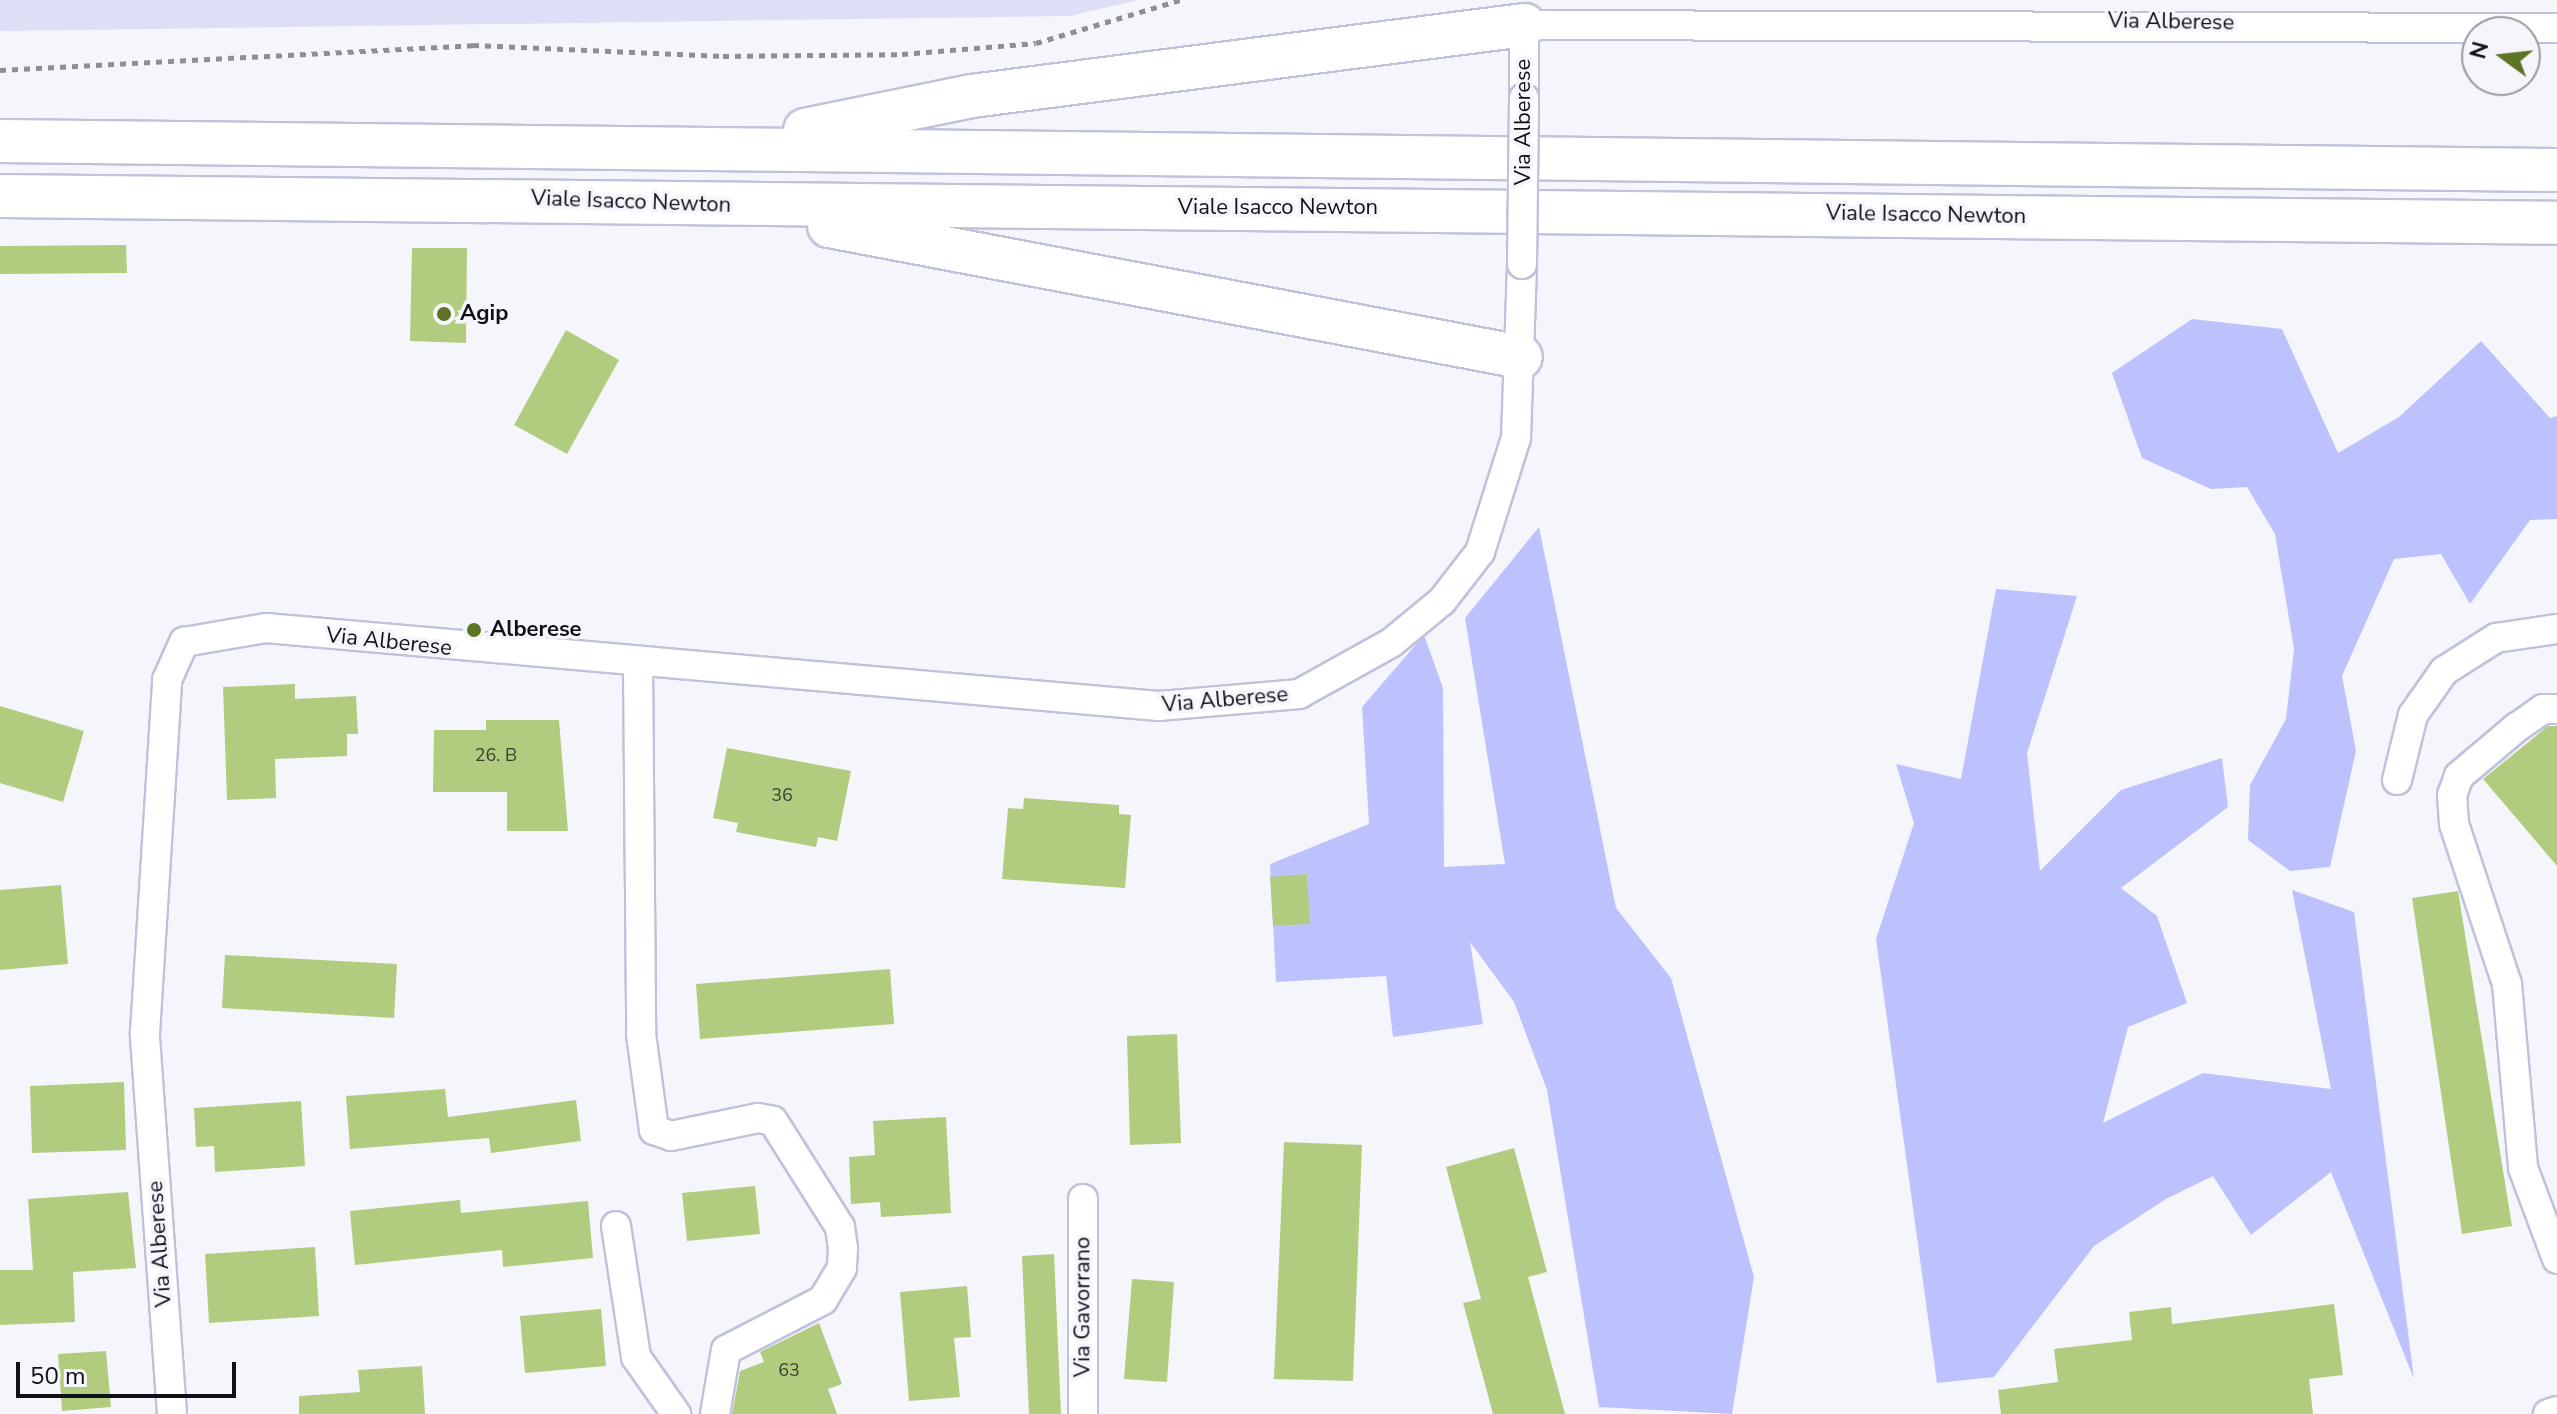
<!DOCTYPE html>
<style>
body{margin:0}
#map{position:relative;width:2557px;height:1414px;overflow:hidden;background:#f5f6fb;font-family:"Nunito Sans",sans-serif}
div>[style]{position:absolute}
.green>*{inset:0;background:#dcdff6}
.forest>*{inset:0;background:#bdc2fe}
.building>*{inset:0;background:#b2cc7f}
.path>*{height:5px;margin-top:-2.5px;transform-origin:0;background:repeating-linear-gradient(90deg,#8e8f96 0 6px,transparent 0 12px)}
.roads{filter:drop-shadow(2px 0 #bfc2da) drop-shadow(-2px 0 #bfc2da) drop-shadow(0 2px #bfc2da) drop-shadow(0 -2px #bfc2da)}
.minor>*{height:28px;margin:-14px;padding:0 14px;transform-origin:14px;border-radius:14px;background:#fff}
.highway>*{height:42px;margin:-21px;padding:0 21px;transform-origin:21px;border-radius:21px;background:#fff}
.bridges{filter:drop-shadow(2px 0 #bfc2da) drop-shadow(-2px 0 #bfc2da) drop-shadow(0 2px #bfc2da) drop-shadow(0 -2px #bfc2da)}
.minor-bridge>*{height:28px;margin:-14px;padding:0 14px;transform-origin:14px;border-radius:14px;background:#fff}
.dots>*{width:22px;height:22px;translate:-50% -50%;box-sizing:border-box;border:4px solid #f5f6fb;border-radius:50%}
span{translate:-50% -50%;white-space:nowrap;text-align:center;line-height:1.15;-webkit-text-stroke:7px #f5f6fb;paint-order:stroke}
.number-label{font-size:18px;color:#383f32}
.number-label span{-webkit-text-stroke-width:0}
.street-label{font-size:22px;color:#0f1018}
.poi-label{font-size:22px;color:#0f1018;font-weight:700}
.left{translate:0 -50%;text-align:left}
.north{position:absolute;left:2461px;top:16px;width:80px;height:80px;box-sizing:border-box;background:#f5f6fb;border:2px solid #999aa0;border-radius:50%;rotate:285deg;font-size:22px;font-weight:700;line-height:32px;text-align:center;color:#0f1018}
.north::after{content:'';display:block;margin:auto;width:28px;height:36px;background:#5d7425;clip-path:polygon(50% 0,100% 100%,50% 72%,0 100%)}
.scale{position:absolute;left:16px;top:1362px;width:220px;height:36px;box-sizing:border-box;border:4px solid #0f1018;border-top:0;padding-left:10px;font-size:24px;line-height:28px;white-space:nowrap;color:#0f1018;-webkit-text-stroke:6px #f5f6fb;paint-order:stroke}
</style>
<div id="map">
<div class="green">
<div style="clip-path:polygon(0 0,1138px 0,1070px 16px,0 31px)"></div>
</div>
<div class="forest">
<div style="clip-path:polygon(2192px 319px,2282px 329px,2338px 453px,2399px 417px,2481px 341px,2550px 418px,2557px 416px,2557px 519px,2530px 520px,2470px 604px,2441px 554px,2394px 559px,2342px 676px,2356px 751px,2330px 867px,2290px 871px,2248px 840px,2250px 785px,2286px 719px,2294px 649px,2275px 534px,2247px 487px,2211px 489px,2142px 458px,2112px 373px)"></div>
<div style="clip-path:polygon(1539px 527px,1616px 908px,1671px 978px,1754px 1277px,1732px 1414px,1599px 1407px,1547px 1090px,1514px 1002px,1470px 942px,1483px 1024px,1393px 1037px,1386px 976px,1276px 982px,1270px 864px,1369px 824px,1362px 707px,1424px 635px,1443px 688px,1444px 867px,1505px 864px,1465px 618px)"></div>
<div style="clip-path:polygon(1996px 589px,2077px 596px,2027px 753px,2040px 871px,2121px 790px,2222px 758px,2228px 807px,2121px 888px,2157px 916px,2187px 1003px,2128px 1027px,2103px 1123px,2203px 1073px,2331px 1089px,2292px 890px,2354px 912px,2414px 1379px,2331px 1172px,2251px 1235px,2213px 1176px,2166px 1199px,2094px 1246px,1994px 1377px,1937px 1383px,1876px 939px,1914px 823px,1896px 764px,1961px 779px)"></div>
</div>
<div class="building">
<div style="clip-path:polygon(126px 245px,127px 273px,0 274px,0 246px)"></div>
<div style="clip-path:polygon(412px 248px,467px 248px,466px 343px,410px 341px)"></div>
<div style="clip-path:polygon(566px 330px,619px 360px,567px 454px,514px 425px)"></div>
<div style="clip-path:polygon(295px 684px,295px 699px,356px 696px,358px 734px,347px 734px,347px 756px,275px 759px,276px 798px,227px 800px,223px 687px)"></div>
<div style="clip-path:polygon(0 706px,84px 731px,63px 802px,0 783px)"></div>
<div style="clip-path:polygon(486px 720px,559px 720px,568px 831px,507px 831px,507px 792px,433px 792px,434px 730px,486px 730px)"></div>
<div style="clip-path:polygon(2548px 726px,2557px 726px,2557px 866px,2483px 779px)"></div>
<div style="clip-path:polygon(727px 748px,851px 771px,837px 841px,818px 837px,816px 847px,736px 832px,738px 823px,713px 818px)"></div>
<div style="clip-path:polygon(1024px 798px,1119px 805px,1119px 814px,1131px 815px,1125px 888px,1002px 879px,1008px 808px,1023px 809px)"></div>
<div style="clip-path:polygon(1307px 874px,1310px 924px,1273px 926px,1270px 877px)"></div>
<div style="clip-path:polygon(61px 885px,68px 964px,0 970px,0 890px)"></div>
<div style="clip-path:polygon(2458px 891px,2512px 1226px,2462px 1234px,2412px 898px)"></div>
<div style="clip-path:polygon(225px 955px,397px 964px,394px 1018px,222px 1008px)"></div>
<div style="clip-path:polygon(890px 969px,894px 1024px,700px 1039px,696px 984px)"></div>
<div style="clip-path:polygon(1177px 1034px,1181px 1143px,1130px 1145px,1127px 1036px)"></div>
<div style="clip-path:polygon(124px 1082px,126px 1150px,32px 1153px,30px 1086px)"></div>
<div style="clip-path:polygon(445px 1089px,448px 1117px,576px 1100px,581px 1141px,491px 1153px,489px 1138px,350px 1149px,346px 1096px)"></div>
<div style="clip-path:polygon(301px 1101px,305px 1166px,215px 1172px,214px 1146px,196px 1147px,194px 1108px)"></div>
<div style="clip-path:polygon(946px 1117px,951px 1213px,881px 1217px,880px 1202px,851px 1204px,849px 1157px,875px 1155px,873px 1121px)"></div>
<div style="clip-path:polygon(1284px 1142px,1362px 1145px,1353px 1381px,1274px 1379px)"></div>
<div style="clip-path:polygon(1514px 1148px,1547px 1272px,1528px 1277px,1565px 1414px,1493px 1414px,1463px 1303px,1481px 1299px,1446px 1167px)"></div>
<div style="clip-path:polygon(755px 1186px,760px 1234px,687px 1241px,682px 1193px)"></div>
<div style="clip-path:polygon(128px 1192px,136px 1268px,73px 1272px,75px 1322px,0 1325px,0 1270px,33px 1270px,28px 1199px)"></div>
<div style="clip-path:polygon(460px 1200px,461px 1213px,588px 1201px,593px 1258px,503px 1267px,502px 1250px,355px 1265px,350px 1211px)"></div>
<div style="clip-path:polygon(315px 1247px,319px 1316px,209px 1323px,205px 1254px)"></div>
<div style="clip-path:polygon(1054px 1254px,1061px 1414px,1029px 1414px,1022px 1256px)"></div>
<div style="clip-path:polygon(1132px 1279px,1174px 1282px,1167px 1382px,1124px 1379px)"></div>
<div style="clip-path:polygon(967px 1286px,971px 1337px,954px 1338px,960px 1397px,909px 1401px,900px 1292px)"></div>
<div style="clip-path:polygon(2334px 1304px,2343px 1375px,2309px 1379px,2313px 1414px,2001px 1414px,1998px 1390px,2058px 1382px,2054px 1349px,2132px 1340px,2129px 1312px,2171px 1307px,2172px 1324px)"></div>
<div style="clip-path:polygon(601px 1309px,606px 1366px,525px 1373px,520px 1316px)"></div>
<div style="clip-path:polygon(819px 1323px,842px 1384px,828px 1389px,837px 1414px,732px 1414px,740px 1371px,764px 1362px,760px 1352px)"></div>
<div style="clip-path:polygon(106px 1351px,111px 1407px,62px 1411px,58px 1354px)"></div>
<div style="clip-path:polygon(422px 1366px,425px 1414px,299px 1414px,299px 1396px,360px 1392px,358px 1370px)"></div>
</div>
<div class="path">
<div style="left:0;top:70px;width:474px;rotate:-3deg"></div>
<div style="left:473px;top:45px;width:250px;rotate:2.5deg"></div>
<div style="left:723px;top:56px;width:179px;rotate:-0.6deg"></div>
<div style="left:902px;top:54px;width:134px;rotate:-4.7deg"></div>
<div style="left:1036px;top:43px;width:150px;rotate:-16.6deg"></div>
</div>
<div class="roads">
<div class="minor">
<div style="left:1524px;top:98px;width:73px;rotate:-90deg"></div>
<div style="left:1524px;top:25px;width:1033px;rotate:0.17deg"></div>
<div style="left:638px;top:664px;width:370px;rotate:89.5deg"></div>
<div style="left:641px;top:1034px;width:97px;rotate:82.3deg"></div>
<div style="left:654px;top:1130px;width:18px;rotate:19deg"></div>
<div style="left:671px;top:1136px;width:89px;rotate:-11.7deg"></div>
<div style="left:758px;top:1118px;width:15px;rotate:11deg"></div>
<div style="left:773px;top:1121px;width:125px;rotate:57.7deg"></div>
<div style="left:840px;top:1227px;width:21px;rotate:82deg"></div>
<div style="left:843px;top:1248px;width:20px;rotate:93deg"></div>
<div style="left:842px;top:1268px;width:37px;rotate:121deg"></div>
<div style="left:823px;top:1300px;width:109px;rotate:152.7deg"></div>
<div style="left:726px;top:1350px;width:65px;rotate:99.8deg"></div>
<div style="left:2557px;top:709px;width:14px;rotate:180deg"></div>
<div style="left:2543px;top:709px;width:32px;rotate:145deg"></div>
<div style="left:2517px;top:727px;width:76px;rotate:139.8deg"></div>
<div style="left:2459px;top:776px;width:20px;rotate:110deg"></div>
<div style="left:2452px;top:795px;width:29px;rotate:86deg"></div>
<div style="left:2454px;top:824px;width:169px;rotate:71.7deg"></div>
<div style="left:2507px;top:984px;width:185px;rotate:85deg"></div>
<div style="left:2523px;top:1168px;width:97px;rotate:69.5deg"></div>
<div style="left:2397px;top:780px;width:67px;rotate:-76.2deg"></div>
<div style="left:2413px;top:715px;width:54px;rotate:-54.8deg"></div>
<div style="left:2444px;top:671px;width:62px;rotate:-32.4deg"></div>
<div style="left:2496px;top:638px;width:62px;rotate:-8.4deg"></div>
<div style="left:616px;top:1226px;width:133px;rotate:81.3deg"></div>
<div style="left:636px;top:1357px;width:70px;rotate:54.9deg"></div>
<div style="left:172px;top:1414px;width:382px;rotate:-94.1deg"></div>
<div style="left:145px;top:1033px;width:354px;rotate:-86.4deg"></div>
<div style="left:167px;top:680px;width:42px;rotate:-65.9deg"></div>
<div style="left:184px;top:642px;width:83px;rotate:-9.7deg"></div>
<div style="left:266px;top:628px;width:896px;rotate:4.99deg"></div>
<div style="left:1159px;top:706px;width:141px;rotate:-4.9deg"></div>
<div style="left:1299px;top:694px;width:105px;rotate:-29deg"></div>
<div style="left:1391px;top:643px;width:66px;rotate:-39.5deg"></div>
<div style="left:1442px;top:601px;width:62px;rotate:-52.2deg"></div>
<div style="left:1480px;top:552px;width:120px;rotate:-72.5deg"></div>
<div style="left:1516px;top:438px;width:174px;rotate:-88deg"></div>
<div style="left:1083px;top:1414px;width:215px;rotate:-90deg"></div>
<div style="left:2548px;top:1414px;width:9px;rotate:-18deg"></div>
</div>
<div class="highway">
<div style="left:805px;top:130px;width:170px;rotate:-11.5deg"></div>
<div style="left:972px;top:96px;width:557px;rotate:-7.33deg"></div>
<div style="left:0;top:141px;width:2557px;rotate:0.65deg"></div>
<div style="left:0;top:196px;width:2557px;rotate:0.6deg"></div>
<div style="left:829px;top:226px;width:704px;rotate:10.72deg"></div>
</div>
</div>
<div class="bridges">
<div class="minor-bridge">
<div style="left:1522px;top:264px;width:166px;rotate:-89.3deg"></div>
</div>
</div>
<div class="dots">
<div style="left:444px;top:314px;background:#5d7425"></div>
<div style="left:474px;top:630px;background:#5d7425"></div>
</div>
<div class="number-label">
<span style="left:496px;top:755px">26. B</span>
<span style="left:782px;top:795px">36</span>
<span style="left:789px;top:1370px">63</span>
</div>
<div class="street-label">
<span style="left:2171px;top:22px;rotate:1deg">Via Alberese</span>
<span style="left:1524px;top:122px;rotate:-90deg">Via Alberese</span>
<span style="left:631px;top:202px;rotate:2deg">Viale Isacco Newton</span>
<span style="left:1278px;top:208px">Viale Isacco Newton</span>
<span style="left:1926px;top:215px;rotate:1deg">Viale Isacco Newton</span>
<span style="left:389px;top:642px;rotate:6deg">Via Alberese</span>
<span style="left:1225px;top:700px;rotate:-5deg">Via Alberese</span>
<span style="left:160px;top:1244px;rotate:-94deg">Via Alberese</span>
<span style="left:1083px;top:1307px;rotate:-90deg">Via Gavorrano</span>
</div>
<div class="poi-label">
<span class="left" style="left:460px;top:314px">Agip</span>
<span class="left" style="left:490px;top:630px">Alberese</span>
</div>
<div class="north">N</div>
<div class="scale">50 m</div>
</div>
